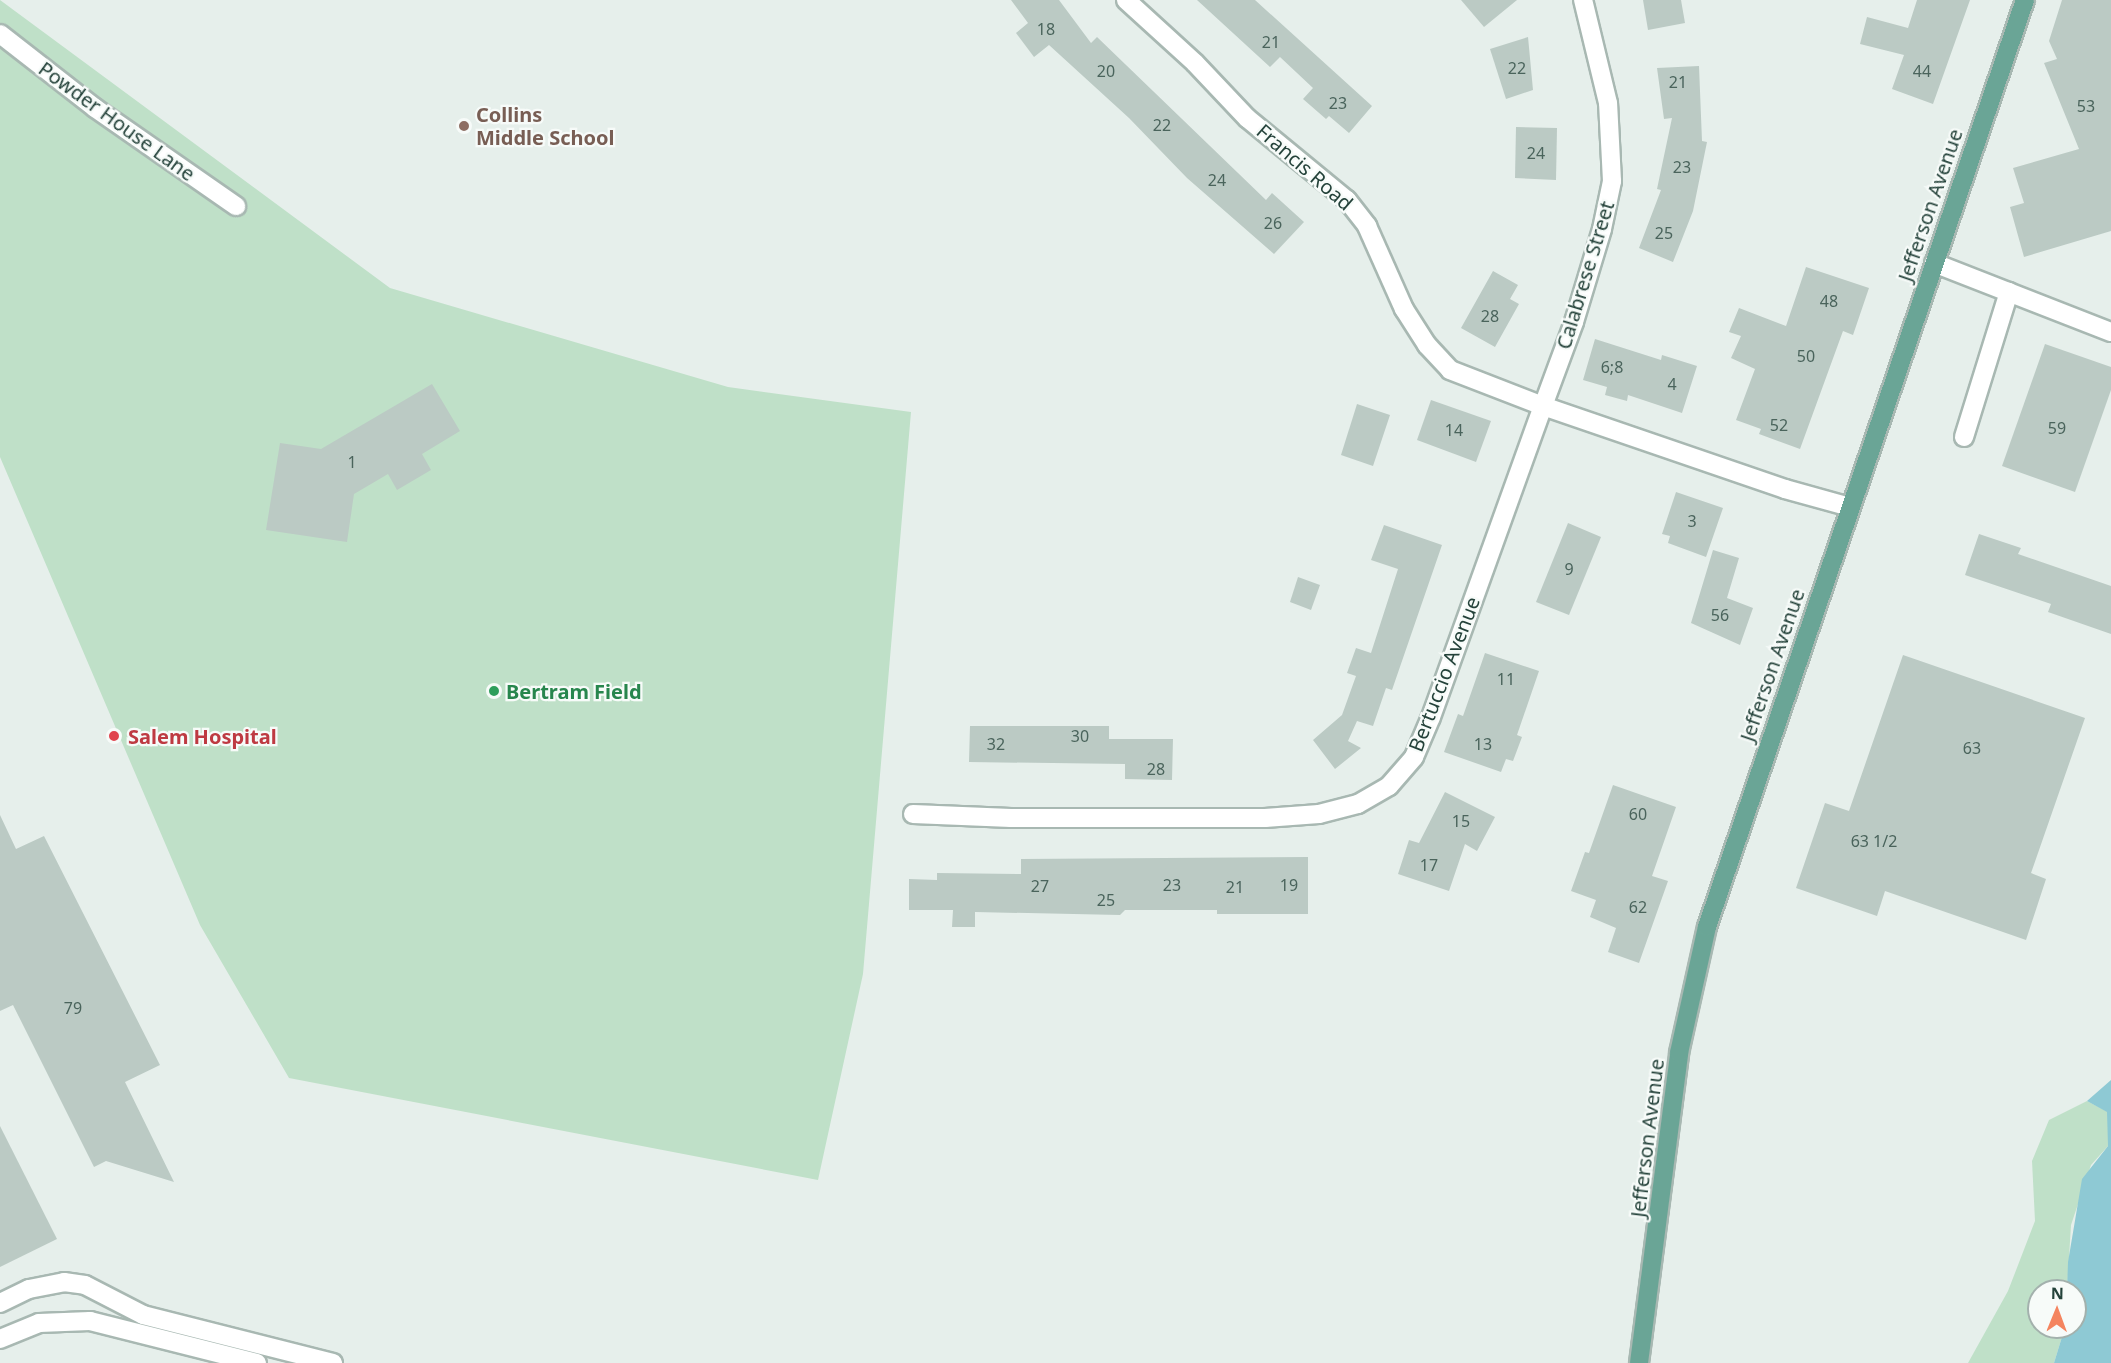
<!DOCTYPE html>
<style>
body{margin:0}
#map{position:relative;width:2111px;height:1363px;overflow:hidden;background:#e6efeb;font-family:"Noto Sans",sans-serif}
div>[style]{position:absolute}
.green>*{inset:0;background:#bfe0c8}
.water>*{inset:0;background:#8ec9d4}
.building>*{inset:0;background:#bbcac4}
.roads{filter:drop-shadow(2px 0 #a8b8b2) drop-shadow(-2px 0 #a8b8b2) drop-shadow(0 2px #a8b8b2) drop-shadow(0 -2px #a8b8b2)}
.minor>*{height:18px;margin:-9px;padding:0 9px;transform-origin:9px;border-radius:9px;background:#fff}
.major>*{height:18px;margin:-9px;padding:0 9px;transform-origin:9px;border-radius:9px;background:#6aa596}
.dots>*{width:16px;height:16px;translate:-50% -50%;box-sizing:border-box;border:3px solid #f7fbf9;border-radius:50%}
span{translate:-50% -50%;white-space:nowrap;text-align:center;line-height:1.15;-webkit-text-stroke:4.5px #f7fbf9;paint-order:stroke}
.number-label{font-size:16px;color:#4a645c}
.number-label span{-webkit-text-stroke-width:0}
.education-label{font-size:20px;color:#785e54;font-weight:700}
.left{translate:0 -50%;text-align:left}
.street-label{font-size:20px;color:#24423a}
.leisure-label{font-size:20px;color:#27864d;font-weight:700}
.health-label{font-size:20px;color:#be3a42;font-weight:700}
.north{position:absolute;left:2027px;top:1279px;width:60px;height:60px;box-sizing:border-box;background:#f7fbf9;border:2px solid #a3b1ad;border-radius:50%;rotate:1deg;font-size:16px;font-weight:700;line-height:24px;text-align:center;color:#24423a}
.north::after{content:'';display:block;margin:auto;width:21px;height:27px;background:#f4845f;clip-path:polygon(50% 0,100% 100%,50% 72%,0 100%)}
</style>
<div id="map">
<div class="green">
<div style="clip-path:polygon(0 0,390px 288px,728px 387px,911px 412px,863px 974px,818px 1180px,289px 1078px,200px 925px,0 457px)"></div>
<div style="clip-path:polygon(2087px 1101px,2108px 1112px,2108px 1146px,2091px 1165px,2071px 1225px,2067px 1291px,2039px 1291px,2039px 1327px,2065px 1327px,2054px 1363px,1968px 1363px,2008px 1291px,2035px 1221px,2032px 1161px,2049px 1120px)"></div>
</div>
<div class="water">
<div style="clip-path:polygon(2111px 1080px,2111px 1363px,2054px 1363px,2065px 1327px,2075px 1327px,2075px 1291px,2067px 1291px,2068px 1262px,2082px 1179px,2108px 1146px,2107px 1112px,2087px 1101px)"></div>
</div>
<div class="building">
<div style="clip-path:polygon(1011px 0,1059px 0,1091px 43px,1097px 37px,1266px 200px,1272px 193px,1304px 222px,1274px 254px,1187px 178px,1129px 118px,1049px 45px,1034px 57px,1016px 33px,1028px 23px)"></div>
<div style="clip-path:polygon(1197px 0,1255px 0,1372px 106px,1349px 133px,1329px 116px,1326px 119px,1303px 99px,1313px 88px,1280px 57px,1270px 67px)"></div>
<div style="clip-path:polygon(1461px 0,1517px 0,1484px 27px)"></div>
<div style="clip-path:polygon(1643px 0,1681px 0,1685px 23px,1648px 30px)"></div>
<div style="clip-path:polygon(1917px 0,1970px 0,1933px 104px,1892px 89px,1904px 55px,1860px 44px,1867px 17px,1908px 28px)"></div>
<div style="clip-path:polygon(2062px 0,2111px 0,2111px 231px,2024px 257px,2010px 207px,2024px 203px,2013px 168px,2079px 149px,2044px 63px,2057px 59px,2049px 41px)"></div>
<div style="clip-path:polygon(1528px 37px,1533px 90px,1506px 99px,1490px 49px)"></div>
<div style="clip-path:polygon(1699px 66px,1702px 141px,1707px 142px,1693px 211px,1673px 262px,1639px 248px,1661px 190px,1657px 189px,1672px 118px,1664px 119px,1657px 68px)"></div>
<div style="clip-path:polygon(1516px 127px,1557px 128px,1556px 180px,1515px 178px)"></div>
<div style="clip-path:polygon(1806px 267px,1869px 288px,1853px 335px,1843px 331px,1800px 449px,1759px 434px,1761px 429px,1736px 420px,1755px 369px,1731px 358px,1741px 336px,1729px 332px,1739px 308px,1786px 326px)"></div>
<div style="clip-path:polygon(1493px 271px,1518px 285px,1510px 299px,1519px 304px,1495px 347px,1461px 328px)"></div>
<div style="clip-path:polygon(1595px 339px,1661px 360px,1662px 355px,1697px 366px,1682px 413px,1628px 395px,1627px 401px,1605px 395px,1607px 387px,1583px 380px)"></div>
<div style="clip-path:polygon(2045px 344px,2111px 367px,2111px 390px,2075px 492px,2002px 466px)"></div>
<div style="clip-path:polygon(432px 384px,460px 431px,422px 454px,431px 470px,397px 490px,388px 474px,354px 494px,347px 542px,266px 530px,280px 443px,321px 449px)"></div>
<div style="clip-path:polygon(1431px 400px,1491px 421px,1476px 462px,1417px 440px)"></div>
<div style="clip-path:polygon(1357px 404px,1390px 415px,1373px 466px,1341px 455px)"></div>
<div style="clip-path:polygon(1676px 492px,1723px 508px,1706px 557px,1668px 543px,1670px 536px,1662px 534px)"></div>
<div style="clip-path:polygon(1568px 523px,1601px 537px,1569px 615px,1536px 602px)"></div>
<div style="clip-path:polygon(1384px 525px,1442px 545px,1392px 690px,1386px 688px,1373px 726px,1357px 721px,1348px 741px,1361px 748px,1335px 769px,1313px 740px,1342px 715px,1356px 676px,1347px 673px,1356px 648px,1371px 653px,1398px 569px,1371px 560px)"></div>
<div style="clip-path:polygon(1979px 534px,2021px 548px,2018px 554px,2111px 586px,2111px 634px,2048px 612px,2051px 604px,1965px 575px)"></div>
<div style="clip-path:polygon(1713px 550px,1739px 558px,1727px 598px,1753px 608px,1740px 645px,1691px 623px)"></div>
<div style="clip-path:polygon(1298px 577px,1320px 585px,1311px 610px,1290px 602px)"></div>
<div style="clip-path:polygon(1485px 653px,1539px 671px,1517px 735px,1522px 737px,1513px 761px,1506px 759px,1501px 772px,1444px 752px,1458px 714px,1463px 716px)"></div>
<div style="clip-path:polygon(1903px 655px,2085px 718px,2031px 873px,2046px 879px,2026px 940px,1885px 891px,1877px 916px,1796px 888px,1825px 803px,1849px 811px)"></div>
<div style="clip-path:polygon(970px 726px,1109px 726px,1109px 739px,1173px 739px,1172px 780px,1125px 779px,1125px 764px,969px 762px)"></div>
<div style="clip-path:polygon(1613px 785px,1676px 807px,1652px 876px,1668px 881px,1639px 963px,1608px 952px,1616px 928px,1590px 917px,1596px 900px,1571px 891px,1585px 852px,1589px 853px)"></div>
<div style="clip-path:polygon(1445px 792px,1495px 817px,1477px 851px,1465px 844px,1449px 891px,1398px 874px,1409px 840px,1419px 843px)"></div>
<div style="clip-path:polygon(0 815px,16px 849px,44px 836px,160px 1065px,125px 1082px,174px 1182px,106px 1161px,94px 1167px,13px 1005px,0 1011px)"></div>
<div style="clip-path:polygon(1308px 857px,1308px 914px,1217px 914px,1217px 910px,1125px 910px,1120px 915px,975px 912px,975px 927px,952px 927px,953px 910px,909px 910px,909px 879px,937px 880px,937px 873px,1021px 874px,1021px 859px)"></div>
<div style="clip-path:polygon(0 1126px,57px 1239px,0 1267px)"></div>
</div>
<div class="roads">
<div class="minor">
<div style="left:1126px;top:0;width:93px;rotate:42.4deg"></div>
<div style="left:1195px;top:63px;width:76px;rotate:46.6deg"></div>
<div style="left:1247px;top:118px;width:129px;rotate:39.4deg"></div>
<div style="left:1347px;top:200px;width:33px;rotate:52deg"></div>
<div style="left:1367px;top:226px;width:91px;rotate:66deg"></div>
<div style="left:1404px;top:309px;width:43px;rotate:57.4deg"></div>
<div style="left:1427px;top:345px;width:34px;rotate:47deg"></div>
<div style="left:1450px;top:370px;width:100px;rotate:21.2deg"></div>
<div style="left:1543px;top:406px;width:90px;rotate:-69.7deg"></div>
<div style="left:1574px;top:322px;width:97px;rotate:-73.2deg"></div>
<div style="left:1602px;top:229px;width:49px;rotate:-78.2deg"></div>
<div style="left:1612px;top:181px;width:78px;rotate:-92.9deg"></div>
<div style="left:1608px;top:103px;width:106px;rotate:-103.6deg"></div>
<div style="left:0;top:34px;width:120px;rotate:37.9deg"></div>
<div style="left:95px;top:108px;width:172px;rotate:34.8deg"></div>
<div style="left:1934px;top:263px;width:190px;rotate:21.3deg"></div>
<div style="left:1964px;top:437px;width:152px;rotate:-72.8deg"></div>
<div style="left:913px;top:814px;width:98px;rotate:2.3deg"></div>
<div style="left:1011px;top:818px;width:254px"></div>
<div style="left:1265px;top:818px;width:54px;rotate:-4.2deg"></div>
<div style="left:1319px;top:814px;width:40px;rotate:-14.4deg"></div>
<div style="left:1358px;top:804px;width:36px;rotate:-30deg"></div>
<div style="left:1389px;top:786px;width:38px;rotate:-49deg"></div>
<div style="left:1414px;top:757px;width:43px;rotate:-67deg"></div>
<div style="left:1431px;top:717px;width:331px;rotate:-70.2deg"></div>
<div style="left:1543px;top:406px;width:256px;rotate:18.9deg"></div>
<div style="left:1785px;top:489px;width:67px;rotate:15.5deg"></div>
<div style="left:0;top:1303px;width:32px;rotate:-26deg"></div>
<div style="left:29px;top:1289px;width:36px;rotate:-11deg"></div>
<div style="left:64px;top:1282px;width:21px;rotate:8deg"></div>
<div style="left:85px;top:1285px;width:65px;rotate:27.3deg"></div>
<div style="left:143px;top:1315px;width:196px;rotate:14.2deg"></div>
<div style="left:0;top:1339px;width:42px;rotate:-22.3deg"></div>
<div style="left:39px;top:1323px;width:51px;rotate:-2.2deg"></div>
<div style="left:90px;top:1321px;width:172px;rotate:14.1deg"></div>
</div>
<div class="major">
<div style="left:1639px;top:1363px;width:313px;rotate:-82.6deg"></div>
<div style="left:1679px;top:1053px;width:129px;rotate:-77.5deg"></div>
<div style="left:1707px;top:927px;width:980px;rotate:-71.07deg"></div>
</div>
</div>
<div class="dots">
<div style="left:464px;top:126px;background:#8d6e63"></div>
<div style="left:494px;top:691px;background:#2e9e5b"></div>
<div style="left:114px;top:736px;background:#e0444e"></div>
</div>
<div class="number-label">
<span style="left:1046px;top:29px">18</span>
<span style="left:1271px;top:42px">21</span>
<span style="left:1517px;top:68px">22</span>
<span style="left:1106px;top:71px">20</span>
<span style="left:1922px;top:71px">44</span>
<span style="left:1678px;top:82px">21</span>
<span style="left:1338px;top:103px">23</span>
<span style="left:2086px;top:106px">53</span>
<span style="left:1162px;top:125px">22</span>
<span style="left:1536px;top:153px">24</span>
<span style="left:1682px;top:167px">23</span>
<span style="left:1217px;top:180px">24</span>
<span style="left:1273px;top:223px">26</span>
<span style="left:1664px;top:233px">25</span>
<span style="left:1829px;top:301px">48</span>
<span style="left:1490px;top:316px">28</span>
<span style="left:1806px;top:356px">50</span>
<span style="left:1612px;top:367px">6;8</span>
<span style="left:1672px;top:384px">4</span>
<span style="left:1779px;top:425px">52</span>
<span style="left:2057px;top:428px">59</span>
<span style="left:1454px;top:430px">14</span>
<span style="left:352px;top:462px">1</span>
<span style="left:1692px;top:521px">3</span>
<span style="left:1569px;top:569px">9</span>
<span style="left:1720px;top:615px">56</span>
<span style="left:1506px;top:679px">11</span>
<span style="left:1080px;top:736px">30</span>
<span style="left:996px;top:744px">32</span>
<span style="left:1483px;top:744px">13</span>
<span style="left:1972px;top:748px">63</span>
<span style="left:1156px;top:769px">28</span>
<span style="left:1638px;top:814px">60</span>
<span style="left:1461px;top:821px">15</span>
<span style="left:1874px;top:841px">63 1/2</span>
<span style="left:1429px;top:865px">17</span>
<span style="left:1172px;top:885px">23</span>
<span style="left:1289px;top:885px">19</span>
<span style="left:1040px;top:886px">27</span>
<span style="left:1235px;top:887px">21</span>
<span style="left:1106px;top:900px">25</span>
<span style="left:1638px;top:907px">62</span>
<span style="left:73px;top:1008px">79</span>
</div>
<div class="education-label">
<span class="left" style="left:476px;top:126px">Collins<br>Middle School</span>
</div>
<div class="street-label">
<span style="left:117px;top:121px;rotate:36deg">Powder House Lane</span>
<span style="left:1305px;top:167px;rotate:41deg">Francis Road</span>
<span style="left:1930px;top:205px;rotate:-71deg">Jefferson Avenue</span>
<span style="left:1585px;top:275px;rotate:-73deg">Calabrese Street</span>
<span style="left:1772px;top:665px;rotate:-71deg">Jefferson Avenue</span>
<span style="left:1444px;top:674px;rotate:-69deg">Bertuccio Avenue</span>
<span style="left:1647px;top:1138px;rotate:-83deg">Jefferson Avenue</span>
</div>
<div class="leisure-label">
<span class="left" style="left:506px;top:691px">Bertram Field</span>
</div>
<div class="health-label">
<span class="left" style="left:128px;top:736px">Salem Hospital</span>
</div>
<div class="north">N</div>
</div>
